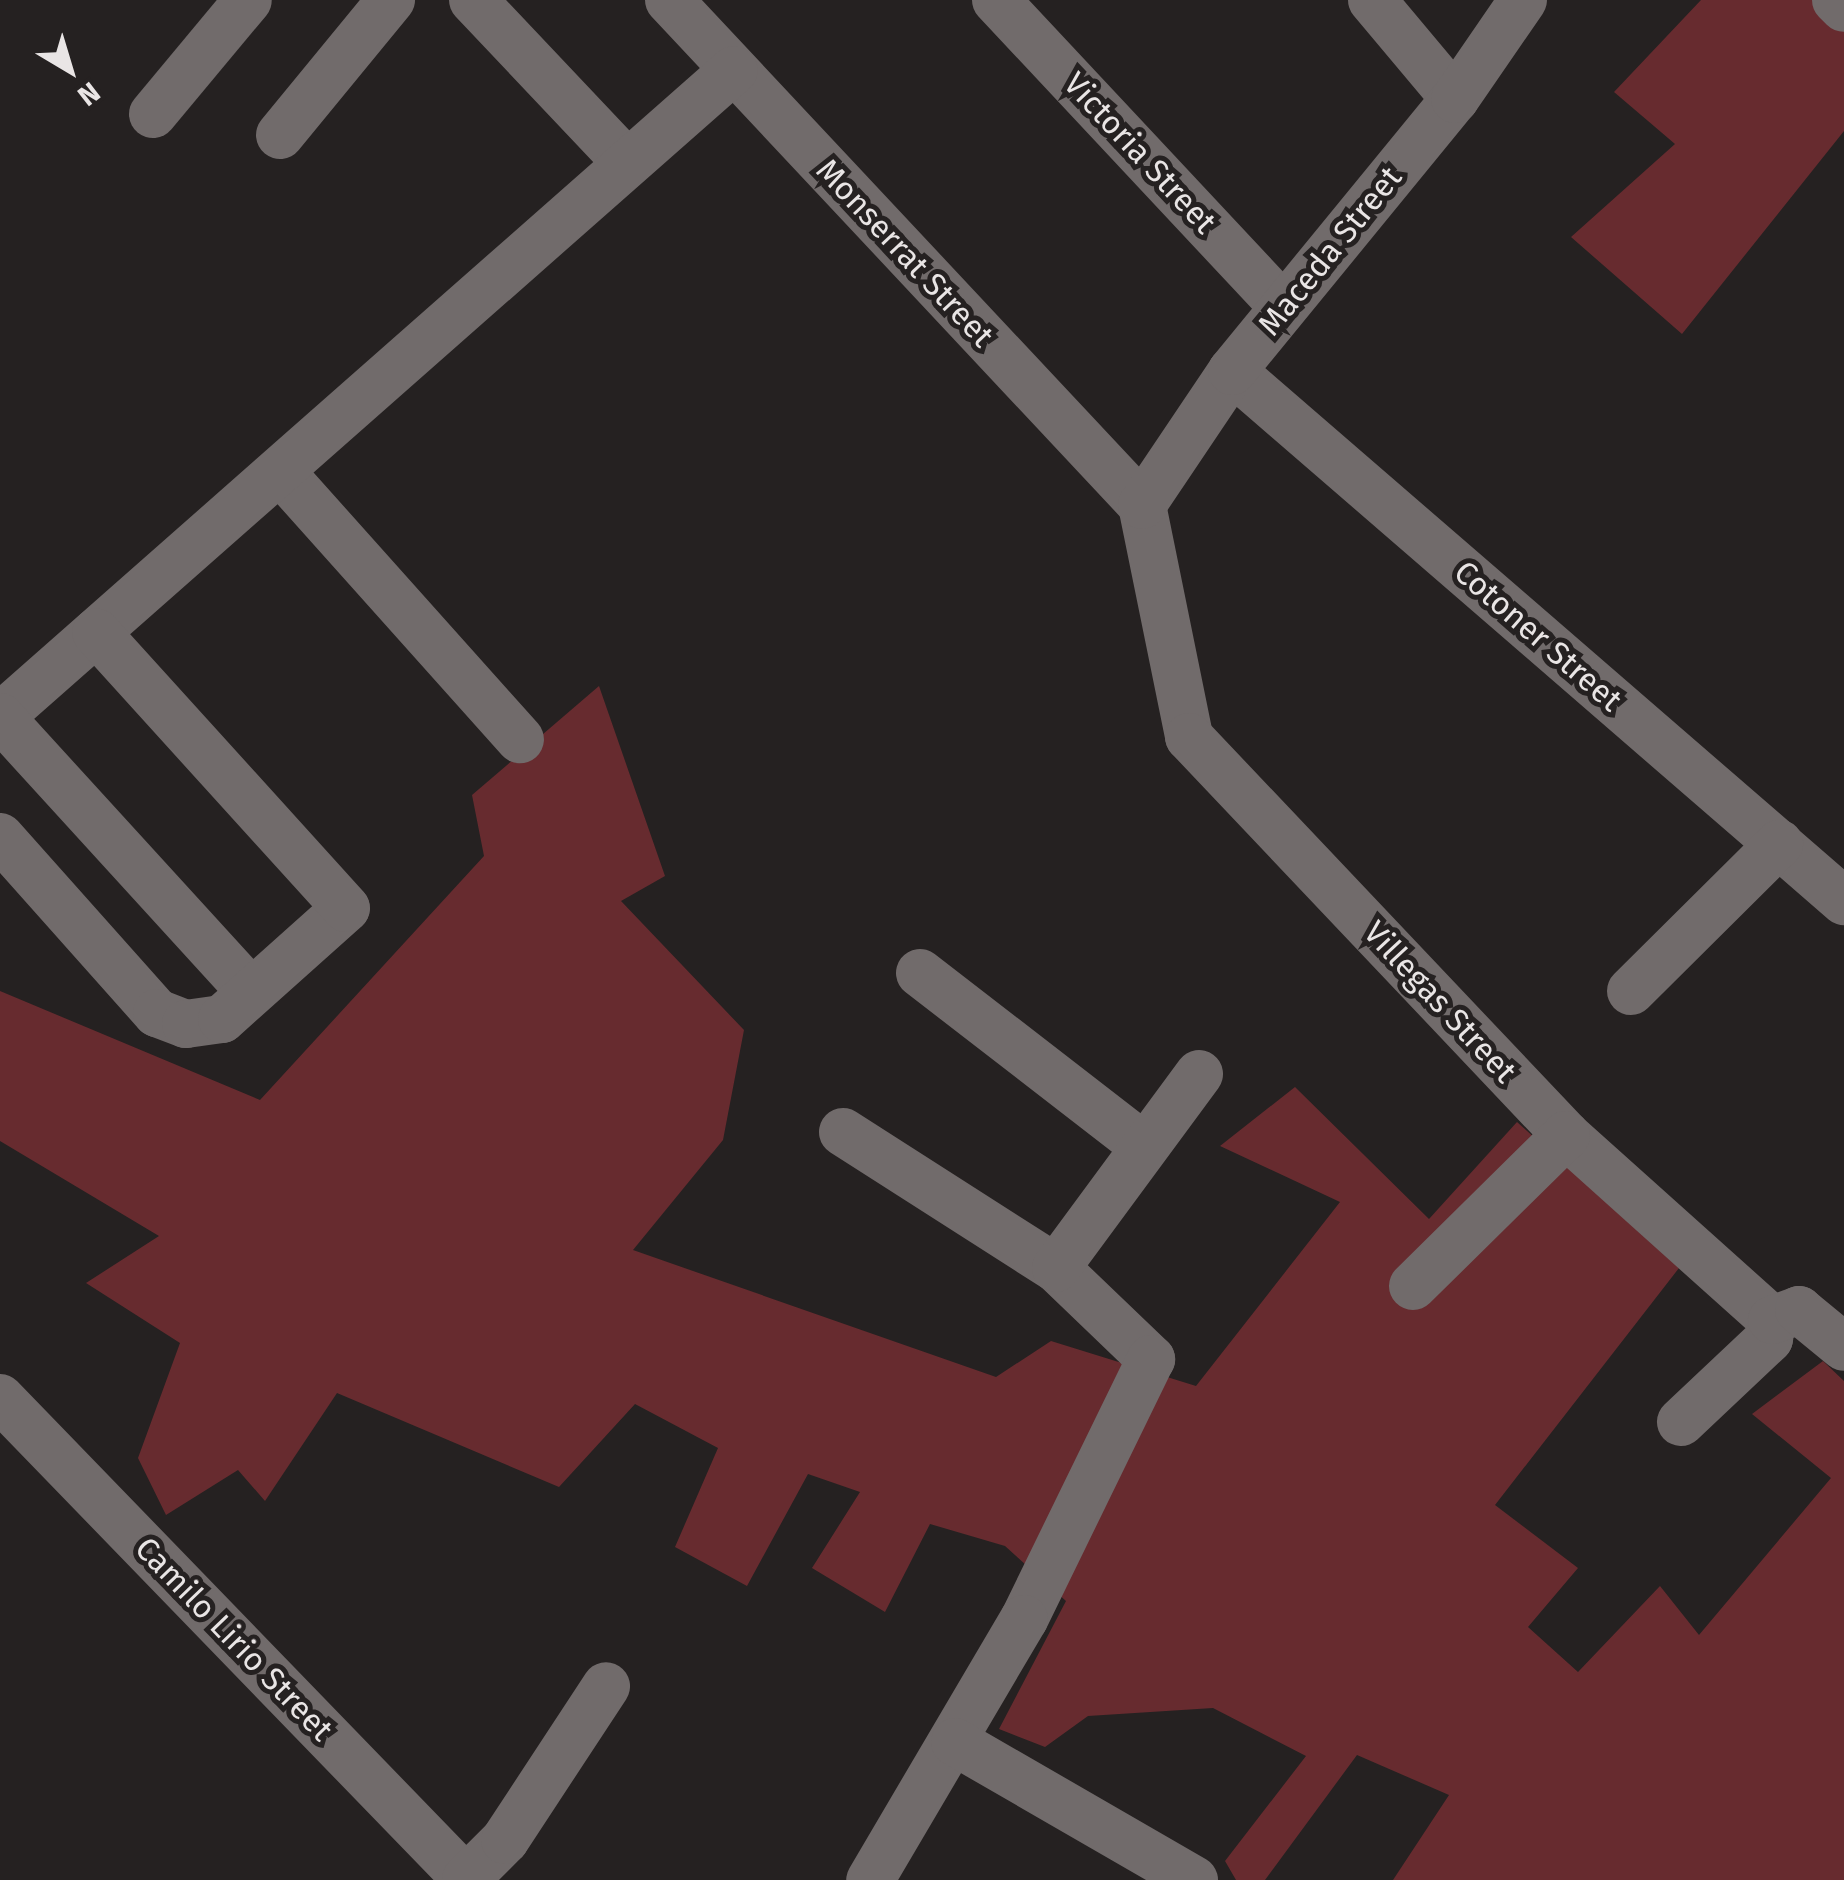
<!DOCTYPE html>
<style>
body{margin:0}
#map{position:relative;width:1844px;height:1880px;overflow:hidden;background:#252121;font-family:"Fira Sans",sans-serif}
div>[style]{position:absolute}
.green>*{inset:0;background:#672b2f}
.minor>*{height:48px;margin:-24px;padding:0 24px;transform-origin:24px;border-radius:24px;background:#716b6b}
span{translate:-50% -50%;white-space:nowrap;text-align:center;line-height:1.15;-webkit-text-stroke:10px #252121;paint-order:stroke}
.street-label{font-size:32px;color:#e9e5e5}
.north{position:absolute;left:20px;top:20px;width:100px;height:100px;-webkit-text-stroke:8px #252121;paint-order:stroke;rotate:142deg;font-size:28px;font-weight:700;line-height:40px;text-align:center;color:#e9e5e5}
.north::after{content:'';display:block;margin:auto;width:35px;height:45px;background:#e9e5e5;clip-path:polygon(50% 0,100% 100%,50% 72%,0 100%)}
</style>
<div id="map">
<div class="green">
<div style="clip-path:polygon(1701px 0,1844px 0,1844px 131px,1682px 334px,1571px 237px,1675px 144px,1614px 92px)"></div>
<div style="clip-path:polygon(599px 686px,665px 876px,621px 901px,744px 1030px,723px 1140px,633px 1250px,996px 1377px,1051px 1341px,1196px 1386px,1340px 1202px,1220px 1146px,1295px 1087px,1429px 1219px,1517px 1122px,1679px 1268px,1495px 1505px,1578px 1568px,1528px 1627px,1578px 1672px,1660px 1586px,1699px 1635px,1831px 1478px,1752px 1414px,1823px 1361px,1844px 1381px,1844px 1880px,1393px 1880px,1449px 1795px,1357px 1755px,1265px 1880px,1236px 1880px,1225px 1861px,1306px 1756px,1213px 1708px,1088px 1716px,1045px 1747px,999px 1729px,1066px 1601px,1005px 1546px,930px 1524px,885px 1612px,812px 1568px,860px 1492px,808px 1474px,747px 1586px,675px 1547px,718px 1448px,635px 1404px,559px 1487px,337px 1393px,265px 1501px,238px 1470px,166px 1515px,138px 1458px,180px 1343px,86px 1283px,159px 1236px,0 1141px,0 991px,260px 1100px,484px 856px,472px 795px)"></div>
</div>
<div class="minor">
<div style="left:473px;top:0;width:224px;rotate:46.6deg"></div>
<div style="left:669px;top:0;width:692px;rotate:46.87deg"></div>
<div style="left:996px;top:0;width:420px;rotate:46.9deg"></div>
<div style="left:1372px;top:0;width:129px;rotate:50deg"></div>
<div style="left:1836px;top:0;width:11px;rotate:45deg"></div>
<div style="left:153px;top:114px;width:148px;rotate:-50.2deg"></div>
<div style="left:280px;top:135px;width:175px;rotate:-50.6deg"></div>
<div style="left:1232px;top:371px;width:810px;rotate:40.89deg"></div>
<div style="left:280px;top:471px;width:360px;rotate:48.2deg"></div>
<div style="left:1142px;top:505px;width:237px;rotate:78.5deg"></div>
<div style="left:1189px;top:737px;width:548px;rotate:46.55deg"></div>
<div style="left:1566px;top:1135px;width:277px;rotate:41.9deg"></div>
<div style="left:1772px;top:1320px;width:19px;rotate:99deg"></div>
<div style="left:1769px;top:1339px;width:121px;rotate:136.7deg"></div>
<div style="left:1142px;top:505px;width:161px;rotate:-56.1deg"></div>
<div style="left:1232px;top:371px;width:352px;rotate:-50.7deg"></div>
<div style="left:1455px;top:99px;width:120px;rotate:-55.5deg"></div>
<div style="left:0;top:717px;width:978px;rotate:-41.4deg"></div>
<div style="left:0;top:717px;width:372px;rotate:47.6deg"></div>
<div style="left:0;top:837px;width:236px;rotate:48.3deg"></div>
<div style="left:157px;top:1013px;width:31px;rotate:21deg"></div>
<div style="left:186px;top:1024px;width:36px;rotate:-8deg"></div>
<div style="left:222px;top:1019px;width:166px;rotate:-41.8deg"></div>
<div style="left:346px;top:908px;width:372px;rotate:-132.2deg"></div>
<div style="left:920px;top:973px;width:284px;rotate:37.7deg"></div>
<div style="left:1631px;top:991px;width:209px;rotate:-44.8deg"></div>
<div style="left:843px;top:1132px;width:253px;rotate:32.6deg"></div>
<div style="left:1056px;top:1268px;width:132px;rotate:43.8deg"></div>
<div style="left:1151px;top:1359px;width:289px;rotate:116deg"></div>
<div style="left:1024px;top:1619px;width:303px;rotate:120.5deg"></div>
<div style="left:1056px;top:1268px;width:241px;rotate:-53.6deg"></div>
<div style="left:1413px;top:1286px;width:215px;rotate:-44.6deg"></div>
<div style="left:1772px;top:1320px;width:29px;rotate:-20deg"></div>
<div style="left:1799px;top:1310px;width:58px;rotate:39.4deg"></div>
<div style="left:0;top:1398px;width:671px;rotate:45.91deg"></div>
<div style="left:955px;top:1742px;width:276px;rotate:30deg"></div>
<div style="left:466px;top:1879px;width:55px;rotate:-45deg"></div>
<div style="left:505px;top:1840px;width:184px;rotate:-56.7deg"></div>
</div>
<div class="street-label">
<span style="left:1140px;top:153px;rotate:47deg">Victoria Street</span>
<span style="left:1330px;top:251px;rotate:-51deg">Maceda Street</span>
<span style="left:905px;top:253px;rotate:47deg">Monserrat Street</span>
<span style="left:1538px;top:636px;rotate:41deg">Cotoner Street</span>
<span style="left:1440px;top:1002px;rotate:47deg">Villegas Street</span>
<span style="left:234px;top:1639px;rotate:46deg">Camilo Lirio Street</span>
</div>
<div class="north">N</div>
</div>
